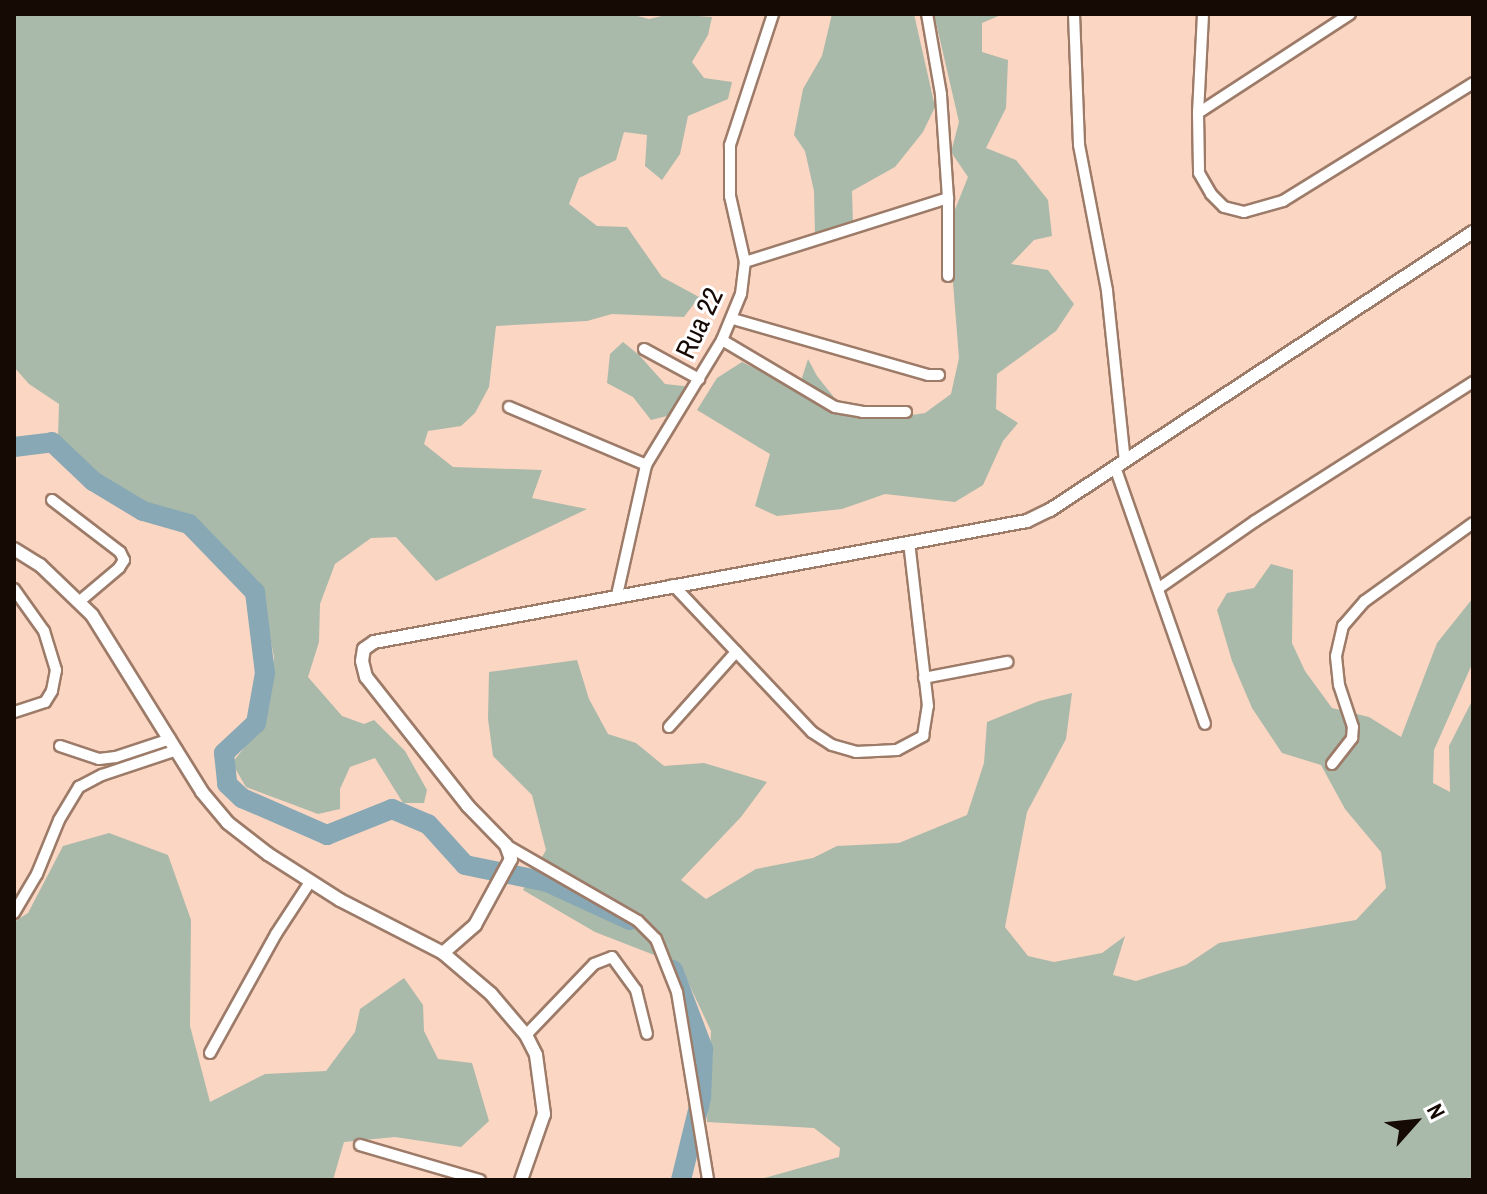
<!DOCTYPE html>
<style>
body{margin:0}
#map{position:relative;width:1487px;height:1194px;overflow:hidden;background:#fbd6c2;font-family:"Archivo Narrow",sans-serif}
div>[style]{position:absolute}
.green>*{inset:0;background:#a9b9aa}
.river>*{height:20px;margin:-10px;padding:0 10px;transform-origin:10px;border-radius:10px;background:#87a8b4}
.roads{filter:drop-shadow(2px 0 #9d7b69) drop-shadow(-2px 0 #9d7b69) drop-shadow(0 2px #9d7b69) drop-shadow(0 -2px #9d7b69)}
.minor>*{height:10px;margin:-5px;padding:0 5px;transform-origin:5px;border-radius:5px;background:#fff}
.tertiary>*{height:12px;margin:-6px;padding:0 6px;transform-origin:6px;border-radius:6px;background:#fff}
span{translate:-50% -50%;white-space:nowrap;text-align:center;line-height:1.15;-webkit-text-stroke:6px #fff;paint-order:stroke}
.street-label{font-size:28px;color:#160a05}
.frame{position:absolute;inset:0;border:16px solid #160a05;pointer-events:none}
.north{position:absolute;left:1375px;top:1082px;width:80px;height:80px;-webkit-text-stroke:6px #fff;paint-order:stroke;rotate:63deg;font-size:22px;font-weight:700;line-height:32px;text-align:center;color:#160a05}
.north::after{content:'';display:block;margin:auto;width:28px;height:36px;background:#160a05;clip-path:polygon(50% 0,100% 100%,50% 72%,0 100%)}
</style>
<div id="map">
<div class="green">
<div style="clip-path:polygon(14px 14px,630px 14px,649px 19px,670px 14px,712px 17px,708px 35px,692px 62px,704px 78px,732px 82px,728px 99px,688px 116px,680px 154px,662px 180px,645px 166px,647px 135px,624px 132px,616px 160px,579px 178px,569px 204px,597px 226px,627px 227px,662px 277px,699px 297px,684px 317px,612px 314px,587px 321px,496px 326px,489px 387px,475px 413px,461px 426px,428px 431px,424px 444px,453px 467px,542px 470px,532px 498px,587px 509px,436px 581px,396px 537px,371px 538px,335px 564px,320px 604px,319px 642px,308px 677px,342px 716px,364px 724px,374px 720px,405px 751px,427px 790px,424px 803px,403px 803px,375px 758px,350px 767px,340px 789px,340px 809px,318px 814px,246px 787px,232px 763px,259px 729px,269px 706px,274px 657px,259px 582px,187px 515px,136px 501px,100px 477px,58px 437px,59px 404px,29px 384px,14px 367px)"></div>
<div style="clip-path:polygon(832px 14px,914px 14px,935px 107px,923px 132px,895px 167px,852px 191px,853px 225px,815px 235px,814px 191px,805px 151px,794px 135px,803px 89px,822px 56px)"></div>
<div style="clip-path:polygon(934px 14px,1003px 14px,982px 23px,982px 52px,1008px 60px,1006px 108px,986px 148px,1016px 160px,1048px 200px,1052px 236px,1034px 240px,1011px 264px,1048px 270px,1074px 304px,1056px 331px,997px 374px,996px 409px,1018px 423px,1003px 441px,983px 485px,955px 502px,885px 494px,842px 509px,777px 516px,755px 506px,770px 454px,697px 410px,717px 378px,742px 362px,787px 384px,800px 384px,808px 359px,817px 376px,849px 416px,893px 418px,925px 413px,951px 394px,959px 358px,952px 270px,954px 212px,968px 177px,951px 152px,959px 122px)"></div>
<div style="clip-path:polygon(623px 342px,639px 355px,665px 384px,692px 387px,671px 415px,651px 420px,633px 397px,607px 383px,610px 354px)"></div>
<div style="clip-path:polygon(1271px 564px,1293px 570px,1292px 643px,1305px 671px,1332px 708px,1369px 717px,1401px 737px,1437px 643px,1473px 598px,1473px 662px,1434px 750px,1433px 783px,1450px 792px,1449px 746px,1473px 699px,1473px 1180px,758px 1180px,839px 1157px,840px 1148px,814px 1128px,707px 1122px,711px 1031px,680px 965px,595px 932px,523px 890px,546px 850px,532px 795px,493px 756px,488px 719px,489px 672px,577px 660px,589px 699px,608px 734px,636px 743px,664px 766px,704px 763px,767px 782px,741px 817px,681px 880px,706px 899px,756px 869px,813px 858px,837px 846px,899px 843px,967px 815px,984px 763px,987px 722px,1039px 701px,1072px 693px,1066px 739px,1027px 812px,1005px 927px,1028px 956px,1054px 962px,1102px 953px,1125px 936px,1113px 975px,1136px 981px,1186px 965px,1219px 943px,1356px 920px,1386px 888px,1381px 852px,1345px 809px,1321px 765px,1282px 753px,1252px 708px,1232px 661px,1217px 610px,1227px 593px,1254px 588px)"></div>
<div style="clip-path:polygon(109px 833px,168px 855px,191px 920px,190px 1026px,210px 1102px,265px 1074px,326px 1071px,355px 1032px,360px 1009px,404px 978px,423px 1005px,424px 1031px,438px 1059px,472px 1063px,489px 1121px,461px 1147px,395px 1137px,344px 1142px,333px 1180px,14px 1180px,14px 922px,28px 913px,63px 846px)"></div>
</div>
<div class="river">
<div style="left:14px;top:447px;width:38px;rotate:-7deg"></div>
<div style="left:52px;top:442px;width:57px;rotate:43.6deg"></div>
<div style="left:93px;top:481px;width:58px;rotate:31deg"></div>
<div style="left:143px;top:511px;width:48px;rotate:15.8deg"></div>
<div style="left:189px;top:524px;width:95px;rotate:45.9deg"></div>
<div style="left:255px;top:592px;width:82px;rotate:83deg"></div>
<div style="left:265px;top:673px;width:51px;rotate:100.2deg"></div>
<div style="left:256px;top:723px;width:44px;rotate:136.8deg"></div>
<div style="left:224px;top:753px;width:31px;rotate:84deg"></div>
<div style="left:227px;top:784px;width:21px;rotate:43deg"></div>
<div style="left:242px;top:798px;width:93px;rotate:23.5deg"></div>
<div style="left:327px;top:835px;width:70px;rotate:-21.8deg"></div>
<div style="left:392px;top:809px;width:39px;rotate:23deg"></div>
<div style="left:428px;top:824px;width:55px;rotate:47.9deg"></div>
<div style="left:465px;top:865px;width:84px;rotate:11.7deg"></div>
<div style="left:547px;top:882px;width:91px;rotate:24.6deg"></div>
<div style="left:673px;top:970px;width:85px;rotate:69.2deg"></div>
<div style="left:703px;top:1049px;width:49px;rotate:92.3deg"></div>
<div style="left:701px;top:1098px;width:84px;rotate:103.7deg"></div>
</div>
<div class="roads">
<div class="minor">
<div style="left:1074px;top:14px;width:131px;rotate:87.8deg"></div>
<div style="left:1079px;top:145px;width:149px;rotate:79.1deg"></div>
<div style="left:1107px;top:291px;width:171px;rotate:84deg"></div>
<div style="left:1350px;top:14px;width:181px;rotate:146.9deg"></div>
<div style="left:1198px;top:113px;width:60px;rotate:89deg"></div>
<div style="left:1199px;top:173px;width:24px;rotate:60deg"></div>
<div style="left:1211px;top:194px;width:18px;rotate:45deg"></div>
<div style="left:1224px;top:207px;width:21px;rotate:14deg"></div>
<div style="left:1244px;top:212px;width:41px;rotate:-15.8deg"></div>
<div style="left:1283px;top:201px;width:224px;rotate:-31.8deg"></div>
<div style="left:1198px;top:113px;width:99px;rotate:-87.1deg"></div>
<div style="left:745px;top:262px;width:213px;rotate:-17.5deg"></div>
<div style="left:948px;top:198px;width:104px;rotate:-93.9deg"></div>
<div style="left:941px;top:94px;width:81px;rotate:-99.9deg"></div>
<div style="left:948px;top:276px;width:78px;rotate:-90deg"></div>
<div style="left:733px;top:319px;width:203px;rotate:16deg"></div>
<div style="left:928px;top:375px;width:11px"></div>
<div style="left:722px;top:340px;width:131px;rotate:30.7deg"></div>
<div style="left:835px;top:407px;width:27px;rotate:10deg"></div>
<div style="left:862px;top:412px;width:44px"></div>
<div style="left:644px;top:349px;width:63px;rotate:28.6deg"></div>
<div style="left:509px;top:407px;width:149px;rotate:22.9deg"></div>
<div style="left:1115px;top:467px;width:272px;rotate:70.7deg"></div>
<div style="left:52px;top:500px;width:86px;rotate:37.4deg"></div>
<div style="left:120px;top:552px;width:9px;rotate:63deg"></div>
<div style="left:124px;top:560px;width:9px;rotate:122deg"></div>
<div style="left:119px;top:568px;width:51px;rotate:139.8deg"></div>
<div style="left:673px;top:585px;width:202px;rotate:46.6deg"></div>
<div style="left:812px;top:732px;width:24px;rotate:33deg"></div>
<div style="left:832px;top:745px;width:25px;rotate:16deg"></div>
<div style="left:856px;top:752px;width:41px;rotate:-2.8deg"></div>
<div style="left:897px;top:750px;width:30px;rotate:-28deg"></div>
<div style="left:923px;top:736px;width:30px;rotate:-81deg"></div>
<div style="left:928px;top:706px;width:165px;rotate:-96.6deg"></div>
<div style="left:1159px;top:588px;width:117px;rotate:-34.9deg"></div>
<div style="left:1255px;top:521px;width:259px;rotate:-32.5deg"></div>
<div style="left:14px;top:589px;width:52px;rotate:54.5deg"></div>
<div style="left:44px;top:631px;width:41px;rotate:72.9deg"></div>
<div style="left:56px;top:670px;width:21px;rotate:101deg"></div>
<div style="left:52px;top:691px;width:13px;rotate:122deg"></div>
<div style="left:45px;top:702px;width:33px;rotate:162deg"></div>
<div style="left:617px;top:595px;width:133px;rotate:-77.4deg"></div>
<div style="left:646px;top:465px;width:146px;rotate:-58.7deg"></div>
<div style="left:722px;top:340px;width:50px;rotate:-67.6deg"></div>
<div style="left:741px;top:294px;width:32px;rotate:-83deg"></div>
<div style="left:745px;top:262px;width:68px;rotate:-102.8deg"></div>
<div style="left:730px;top:196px;width:51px;rotate:-90deg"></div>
<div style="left:730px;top:145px;width:138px;rotate:-71.8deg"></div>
<div style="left:924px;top:678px;width:85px;rotate:-10.9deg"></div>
<div style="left:669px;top:727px;width:101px;rotate:-48.2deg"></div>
<div style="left:60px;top:746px;width:41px;rotate:18.4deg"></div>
<div style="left:99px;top:759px;width:17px;rotate:-7deg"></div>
<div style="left:116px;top:757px;width:57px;rotate:-18.4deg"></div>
<div style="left:1332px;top:764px;width:33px;rotate:-52deg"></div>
<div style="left:1352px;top:738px;width:11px;rotate:-85deg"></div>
<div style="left:1353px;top:727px;width:44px;rotate:-108.4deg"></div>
<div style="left:1339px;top:685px;width:29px;rotate:-96deg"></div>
<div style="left:1336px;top:656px;width:31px;rotate:-77deg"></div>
<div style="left:1343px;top:626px;width:33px;rotate:-49deg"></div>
<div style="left:1365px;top:601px;width:133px;rotate:-35.8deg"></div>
<div style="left:506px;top:845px;width:152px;rotate:29.9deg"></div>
<div style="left:638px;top:921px;width:25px;rotate:45deg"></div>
<div style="left:656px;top:939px;width:57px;rotate:68.4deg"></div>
<div style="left:677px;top:992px;width:191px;rotate:80.6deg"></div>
<div style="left:14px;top:913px;width:45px;rotate:-59.5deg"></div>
<div style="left:37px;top:874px;width:58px;rotate:-67.8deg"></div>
<div style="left:59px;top:820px;width:39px;rotate:-59deg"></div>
<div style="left:79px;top:787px;width:26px;rotate:-28deg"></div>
<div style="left:102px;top:775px;width:79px;rotate:-18.4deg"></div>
<div style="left:526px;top:1035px;width:98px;rotate:-46.2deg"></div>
<div style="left:594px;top:964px;width:19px;rotate:-21deg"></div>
<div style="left:612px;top:957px;width:41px;rotate:54deg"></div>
<div style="left:636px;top:990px;width:45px;rotate:76deg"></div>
<div style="left:210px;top:1053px;width:136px;rotate:-61deg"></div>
<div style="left:276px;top:934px;width:62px;rotate:-56.8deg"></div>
<div style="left:360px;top:1145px;width:125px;rotate:16.3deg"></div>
</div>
<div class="tertiary">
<div style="left:14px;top:549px;width:31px;rotate:32deg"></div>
<div style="left:40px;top:565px;width:72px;rotate:43.9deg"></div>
<div style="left:92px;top:615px;width:208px;rotate:58.1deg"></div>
<div style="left:202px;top:792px;width:40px;rotate:50deg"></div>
<div style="left:228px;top:823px;width:51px;rotate:37.8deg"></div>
<div style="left:268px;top:854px;width:85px;rotate:32.6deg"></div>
<div style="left:340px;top:900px;width:116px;rotate:27.2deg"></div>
<div style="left:443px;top:953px;width:63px;rotate:40.5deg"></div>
<div style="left:491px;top:994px;width:54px;rotate:49.5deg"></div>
<div style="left:526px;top:1035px;width:22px;rotate:63deg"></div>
<div style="left:536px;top:1055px;width:60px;rotate:82.3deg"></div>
<div style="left:544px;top:1114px;width:70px;rotate:109.2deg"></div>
<div style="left:443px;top:953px;width:43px;rotate:-41.2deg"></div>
<div style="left:475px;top:925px;width:75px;rotate:-61.4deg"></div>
<div style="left:511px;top:859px;width:15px;rotate:-110deg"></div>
<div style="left:506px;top:845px;width:54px;rotate:-134.3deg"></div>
<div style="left:468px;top:806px;width:164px;rotate:-128.3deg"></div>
<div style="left:366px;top:677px;width:16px;rotate:-104deg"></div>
<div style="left:362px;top:661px;width:12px;rotate:-81deg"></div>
<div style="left:364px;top:649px;width:12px;rotate:-35deg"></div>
<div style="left:374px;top:642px;width:664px;rotate:-10.5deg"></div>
<div style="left:1027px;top:521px;width:25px;rotate:-26deg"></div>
<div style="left:1050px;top:510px;width:506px;rotate:-33.31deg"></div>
</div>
</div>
<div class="street-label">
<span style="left:699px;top:323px;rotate:-65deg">Rua 22</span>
</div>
<div class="frame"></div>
<div class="north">N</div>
</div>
